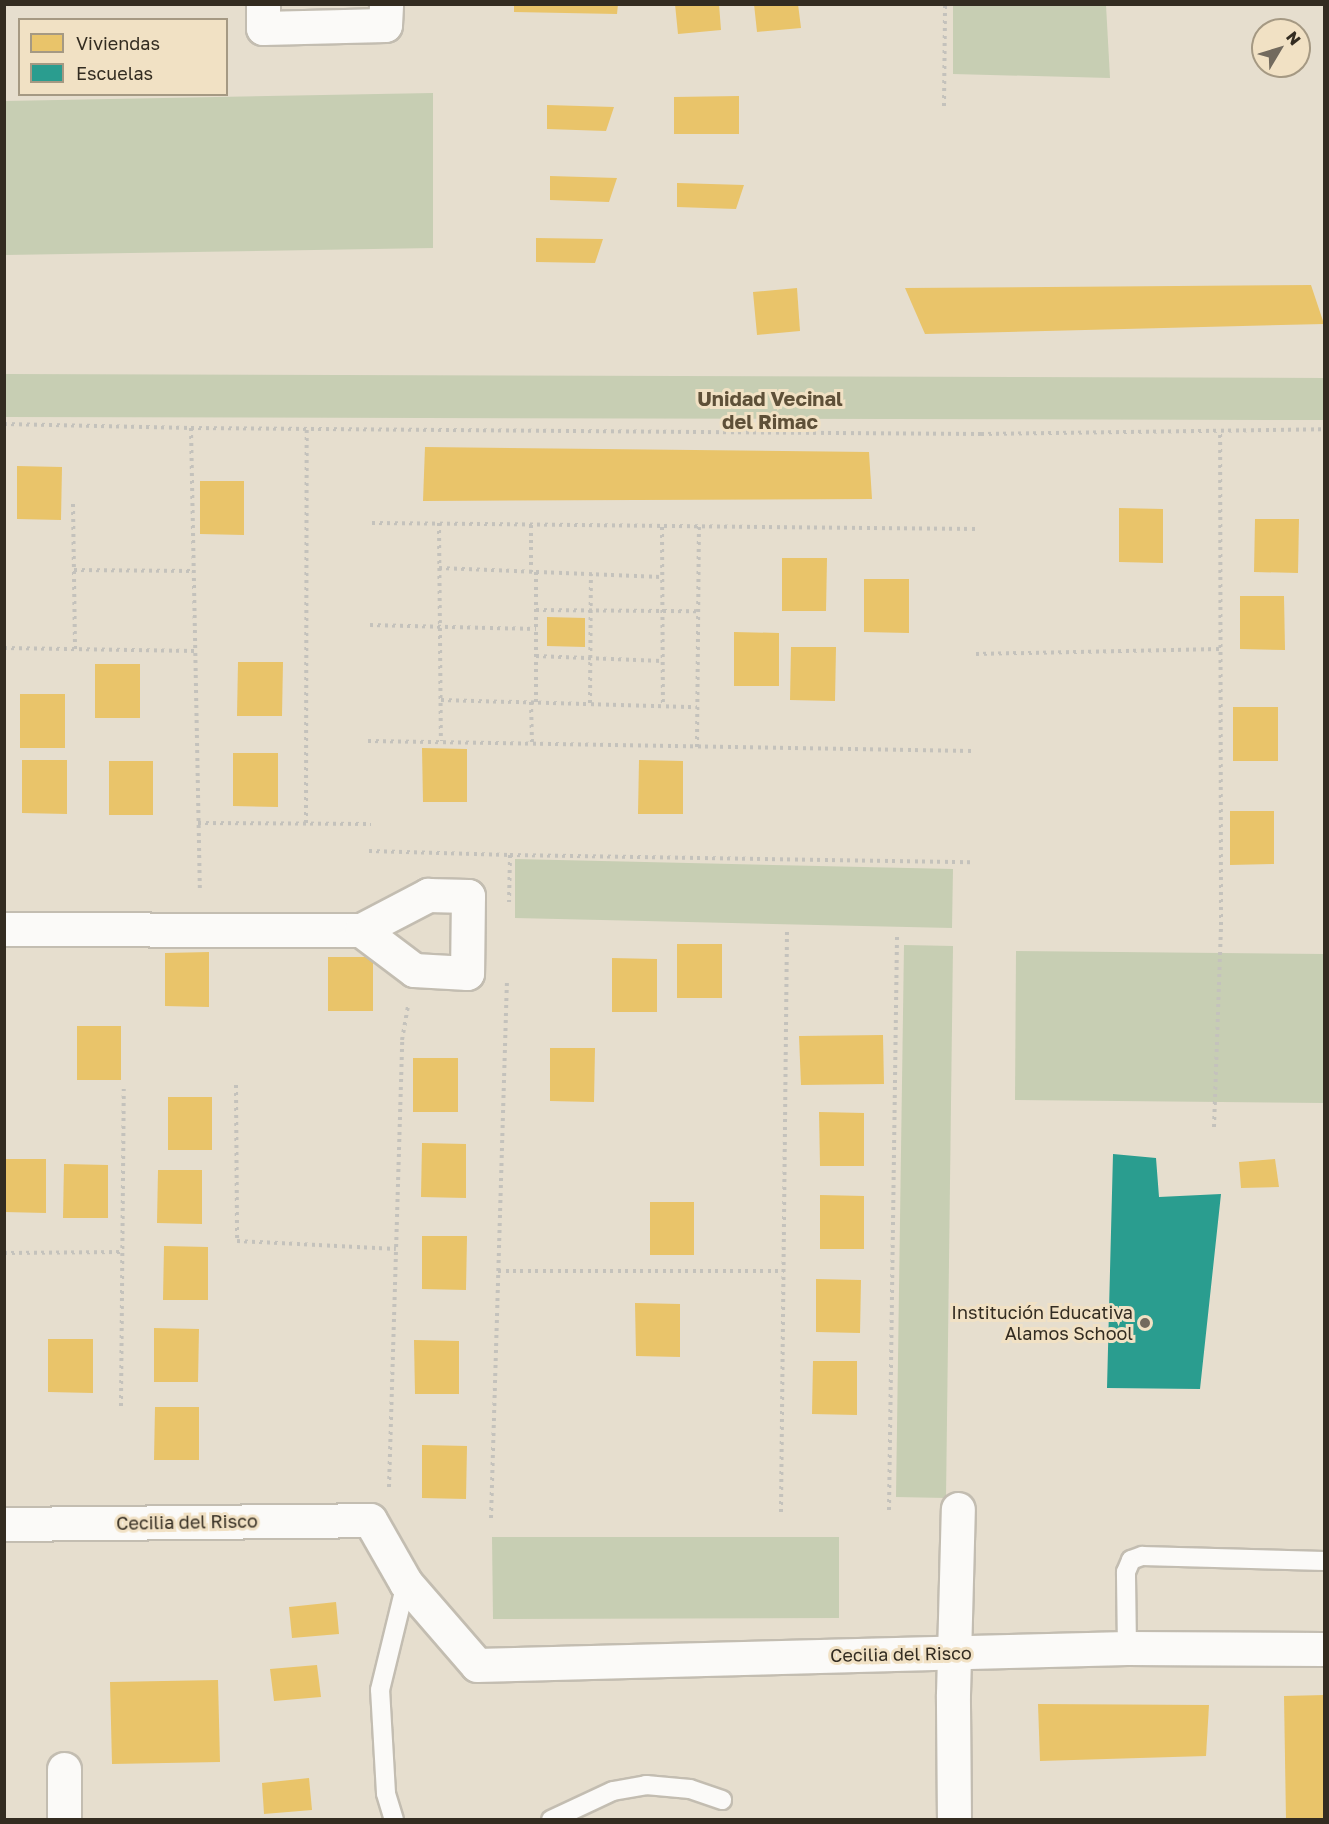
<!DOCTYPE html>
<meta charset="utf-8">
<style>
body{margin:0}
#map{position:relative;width:1329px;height:1824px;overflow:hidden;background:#e6dece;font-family:"Golos Text",sans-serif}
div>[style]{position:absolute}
.green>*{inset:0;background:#c7ceb3}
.homes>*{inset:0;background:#e9c46a}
.schools>*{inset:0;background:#2a9d8f}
.path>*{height:4px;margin-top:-2px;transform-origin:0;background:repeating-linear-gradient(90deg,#c4c2bc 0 3px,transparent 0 7.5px)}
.roads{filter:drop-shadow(2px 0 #c3bdb1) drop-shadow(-2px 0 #c3bdb1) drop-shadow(0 2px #c3bdb1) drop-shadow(0 -2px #c3bdb1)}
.lane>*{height:18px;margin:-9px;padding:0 9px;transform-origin:9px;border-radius:9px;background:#fbfaf8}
.street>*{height:33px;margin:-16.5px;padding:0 16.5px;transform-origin:16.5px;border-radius:16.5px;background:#fbfaf8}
.dots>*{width:16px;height:16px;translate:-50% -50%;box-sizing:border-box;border:3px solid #f1e1c4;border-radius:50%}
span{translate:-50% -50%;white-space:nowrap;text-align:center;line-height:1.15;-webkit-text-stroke:6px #f1e1c4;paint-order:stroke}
.poi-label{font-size:18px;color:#332c21}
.right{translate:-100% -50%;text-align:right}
.street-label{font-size:18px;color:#332c21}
.neighbourhood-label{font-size:20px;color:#5e5038;font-weight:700}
.frame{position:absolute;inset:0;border:6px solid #332c21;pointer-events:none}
.legend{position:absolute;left:18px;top:18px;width:210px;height:78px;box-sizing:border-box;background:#f1e1c4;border:2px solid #a59983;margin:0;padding:8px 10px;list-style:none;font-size:18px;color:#332c21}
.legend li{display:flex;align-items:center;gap:12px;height:30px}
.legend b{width:30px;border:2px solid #a59983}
.north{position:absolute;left:1251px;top:18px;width:60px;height:60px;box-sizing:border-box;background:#f1e1c4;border:2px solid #a59983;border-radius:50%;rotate:52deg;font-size:16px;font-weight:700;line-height:24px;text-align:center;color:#332c21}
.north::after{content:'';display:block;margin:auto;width:21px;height:27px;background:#726a5e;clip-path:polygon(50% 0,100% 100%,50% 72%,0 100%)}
</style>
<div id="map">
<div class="green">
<div style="clip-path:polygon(953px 5px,1106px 5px,1110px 78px,953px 74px)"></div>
<div style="clip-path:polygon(433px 93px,433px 248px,5px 255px,5px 101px)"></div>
<div style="clip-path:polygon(5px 374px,1324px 378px,1324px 420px,5px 417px)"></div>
<div style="clip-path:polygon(515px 859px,953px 869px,952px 928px,515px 918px)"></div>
<div style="clip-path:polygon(904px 945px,953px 946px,946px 1498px,896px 1497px)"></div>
<div style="clip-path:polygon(1016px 951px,1324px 954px,1324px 1103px,1015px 1100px)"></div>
<div style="clip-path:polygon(492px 1537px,839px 1537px,839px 1618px,493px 1619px)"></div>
</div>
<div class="homes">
<div style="clip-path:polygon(514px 4px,618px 4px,617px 14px,514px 12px)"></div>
<div style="clip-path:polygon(675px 4px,719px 4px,721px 30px,678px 34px)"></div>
<div style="clip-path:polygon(754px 4px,798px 4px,801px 28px,757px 32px)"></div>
<div style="clip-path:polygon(739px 96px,739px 134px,674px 134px,674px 97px)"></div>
<div style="clip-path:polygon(547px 105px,614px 107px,606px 131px,547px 129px)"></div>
<div style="clip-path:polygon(550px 176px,617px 178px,609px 202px,550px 200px)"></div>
<div style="clip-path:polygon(677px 183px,744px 185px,736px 209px,677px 207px)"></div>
<div style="clip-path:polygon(536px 238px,603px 239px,595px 263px,536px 262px)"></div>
<div style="clip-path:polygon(1311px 285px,1324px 324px,925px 334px,905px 288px)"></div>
<div style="clip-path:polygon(797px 288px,800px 331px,757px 335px,753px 292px)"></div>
<div style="clip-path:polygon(425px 447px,869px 452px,872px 499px,423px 501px)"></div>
<div style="clip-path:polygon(17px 466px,62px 467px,61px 520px,17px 519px)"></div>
<div style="clip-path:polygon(200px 481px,244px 481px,244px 535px,200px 534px)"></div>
<div style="clip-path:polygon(1119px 508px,1163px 509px,1163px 563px,1119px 562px)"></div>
<div style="clip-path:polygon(1255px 519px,1299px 519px,1298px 573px,1254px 572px)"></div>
<div style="clip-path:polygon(782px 558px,827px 558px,826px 611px,782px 611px)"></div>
<div style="clip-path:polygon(864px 579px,909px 579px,909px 633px,864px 632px)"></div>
<div style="clip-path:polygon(1240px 596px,1284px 596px,1285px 650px,1240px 649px)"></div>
<div style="clip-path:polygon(547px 617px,585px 618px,585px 647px,547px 646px)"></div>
<div style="clip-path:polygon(734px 632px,779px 633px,779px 686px,734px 686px)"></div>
<div style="clip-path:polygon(791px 647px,836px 647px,835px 701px,790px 700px)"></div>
<div style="clip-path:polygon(238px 662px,283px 662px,282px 716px,237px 716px)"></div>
<div style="clip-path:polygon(95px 664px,140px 664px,140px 718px,95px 718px)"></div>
<div style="clip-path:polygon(20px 694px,65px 694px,65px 748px,20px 748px)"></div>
<div style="clip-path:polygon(1233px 707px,1278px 707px,1278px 761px,1233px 761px)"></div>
<div style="clip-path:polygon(422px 748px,467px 749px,467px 802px,423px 802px)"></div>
<div style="clip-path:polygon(233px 753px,278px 753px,278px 807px,233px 806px)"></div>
<div style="clip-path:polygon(22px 760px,67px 760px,67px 814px,22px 813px)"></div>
<div style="clip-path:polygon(639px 760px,683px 761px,683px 814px,638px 814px)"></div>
<div style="clip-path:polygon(109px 761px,153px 761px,153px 815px,109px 815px)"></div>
<div style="clip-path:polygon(1230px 811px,1274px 811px,1274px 864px,1230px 865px)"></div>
<div style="clip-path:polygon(677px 944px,722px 944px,722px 998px,677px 998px)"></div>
<div style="clip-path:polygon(209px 952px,209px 1007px,165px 1006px,165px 953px)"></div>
<div style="clip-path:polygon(328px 957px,373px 957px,373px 1011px,328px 1011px)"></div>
<div style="clip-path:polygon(612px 958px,657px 959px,657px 1012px,612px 1012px)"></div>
<div style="clip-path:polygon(77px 1026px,121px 1026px,121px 1080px,77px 1080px)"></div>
<div style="clip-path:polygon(883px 1035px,884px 1084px,801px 1085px,799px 1036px)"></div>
<div style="clip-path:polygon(550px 1048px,595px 1048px,594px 1102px,550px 1101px)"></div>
<div style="clip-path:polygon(413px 1058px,458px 1058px,458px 1112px,413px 1112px)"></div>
<div style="clip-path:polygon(168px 1097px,212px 1097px,212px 1150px,168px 1150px)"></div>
<div style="clip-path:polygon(819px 1112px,864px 1113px,864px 1166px,820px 1166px)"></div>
<div style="clip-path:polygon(422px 1143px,466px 1144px,466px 1198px,421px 1197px)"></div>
<div style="clip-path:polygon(4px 1159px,46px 1159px,46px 1213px,4px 1212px)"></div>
<div style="clip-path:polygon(1275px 1159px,1279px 1187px,1241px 1188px,1239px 1162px)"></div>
<div style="clip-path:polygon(64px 1164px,108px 1165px,108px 1218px,63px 1218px)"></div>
<div style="clip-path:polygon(158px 1170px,202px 1170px,202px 1224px,157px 1223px)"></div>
<div style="clip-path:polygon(820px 1195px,864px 1196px,864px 1249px,820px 1249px)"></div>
<div style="clip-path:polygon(650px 1202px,694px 1202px,694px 1255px,650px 1255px)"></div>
<div style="clip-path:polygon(422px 1236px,467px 1236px,466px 1290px,422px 1289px)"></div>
<div style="clip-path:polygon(164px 1246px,208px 1247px,208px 1300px,163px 1300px)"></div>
<div style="clip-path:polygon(816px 1279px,861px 1280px,860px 1333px,816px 1332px)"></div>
<div style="clip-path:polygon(635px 1303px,680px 1304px,680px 1357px,636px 1356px)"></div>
<div style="clip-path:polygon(154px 1328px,199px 1329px,198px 1382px,154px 1382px)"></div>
<div style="clip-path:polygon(48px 1339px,93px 1339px,93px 1393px,48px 1392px)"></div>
<div style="clip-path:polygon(414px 1340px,459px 1341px,459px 1394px,415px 1394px)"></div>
<div style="clip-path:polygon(813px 1361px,857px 1361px,857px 1415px,812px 1414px)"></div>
<div style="clip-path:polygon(155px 1407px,199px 1407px,199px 1460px,154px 1460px)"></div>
<div style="clip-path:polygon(422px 1445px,467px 1446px,466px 1499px,422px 1498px)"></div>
<div style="clip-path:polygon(336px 1602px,339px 1634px,292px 1638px,289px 1607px)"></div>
<div style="clip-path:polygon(317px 1665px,321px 1697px,274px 1701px,270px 1669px)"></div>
<div style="clip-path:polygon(218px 1680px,220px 1762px,112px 1764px,110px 1682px)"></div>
<div style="clip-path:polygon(1324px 1695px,1324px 1820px,1286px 1820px,1284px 1696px)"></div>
<div style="clip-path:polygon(1038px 1704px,1209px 1705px,1206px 1756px,1040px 1761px)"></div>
<div style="clip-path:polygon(309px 1778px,312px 1810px,264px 1814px,262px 1783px)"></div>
</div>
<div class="schools">
<div style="clip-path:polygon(1113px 1154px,1156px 1158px,1159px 1197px,1221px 1194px,1200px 1389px,1107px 1388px)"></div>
</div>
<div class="path">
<div style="left:944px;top:106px;width:102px;rotate:-89.4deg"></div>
<div style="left:4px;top:424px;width:187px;rotate:1.2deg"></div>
<div style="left:191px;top:428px;width:790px;rotate:0.44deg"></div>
<div style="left:981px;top:434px;width:343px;rotate:-0.8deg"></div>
<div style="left:191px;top:428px;width:465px;rotate:88.9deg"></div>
<div style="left:73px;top:504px;width:145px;rotate:89.2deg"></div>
<div style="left:372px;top:523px;width:606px;rotate:0.57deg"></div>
<div style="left:439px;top:523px;width:218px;rotate:89.5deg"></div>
<div style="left:531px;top:525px;width:47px;rotate:90deg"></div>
<div style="left:662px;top:527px;width:179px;rotate:89.7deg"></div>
<div style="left:439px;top:568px;width:222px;rotate:2.3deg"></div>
<div style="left:74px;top:570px;width:120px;rotate:0.5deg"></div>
<div style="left:536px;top:610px;width:162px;rotate:0.4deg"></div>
<div style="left:370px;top:625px;width:166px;rotate:1.4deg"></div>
<div style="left:4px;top:648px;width:192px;rotate:0.9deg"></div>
<div style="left:976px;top:654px;width:244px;rotate:-1.2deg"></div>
<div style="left:536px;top:656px;width:126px;rotate:2.3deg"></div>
<div style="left:441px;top:700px;width:256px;rotate:1.6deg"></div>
<div style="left:531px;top:702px;width:40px;rotate:88.6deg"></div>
<div style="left:536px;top:702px;width:130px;rotate:-90deg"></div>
<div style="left:590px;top:703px;width:129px;rotate:-89.6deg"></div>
<div style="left:368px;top:741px;width:604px;rotate:0.95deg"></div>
<div style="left:697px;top:747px;width:221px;rotate:-89.5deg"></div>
<div style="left:198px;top:823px;width:173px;rotate:0.3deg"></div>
<div style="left:306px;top:823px;width:395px;rotate:-89.9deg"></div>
<div style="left:369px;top:851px;width:141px;rotate:1.6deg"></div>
<div style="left:510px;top:855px;width:47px;rotate:91.2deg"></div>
<div style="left:510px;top:855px;width:461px;rotate:0.9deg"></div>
<div style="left:236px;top:1085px;width:156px;rotate:89.6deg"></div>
<div style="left:237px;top:1241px;width:159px;rotate:2.9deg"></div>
<div style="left:1214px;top:1127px;width:202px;rotate:-88deg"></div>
<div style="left:1221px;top:925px;width:494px;rotate:-90.1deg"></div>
<div style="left:4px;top:1253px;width:119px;rotate:-0.5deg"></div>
<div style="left:498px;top:1271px;width:286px"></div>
<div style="left:121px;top:1406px;width:317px;rotate:-89.5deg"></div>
<div style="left:389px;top:1487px;width:447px;rotate:-88.3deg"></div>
<div style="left:402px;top:1040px;width:34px;rotate:-80deg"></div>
<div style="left:889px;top:1510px;width:574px;rotate:-89.2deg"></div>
<div style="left:781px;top:1512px;width:580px;rotate:-89.41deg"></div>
<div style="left:491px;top:1518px;width:540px;rotate:-88.3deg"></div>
</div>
<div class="roads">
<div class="lane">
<div style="left:1127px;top:1648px;width:76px;rotate:-90.8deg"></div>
<div style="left:1126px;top:1572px;width:13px;rotate:-67deg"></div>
<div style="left:1131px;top:1560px;width:12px;rotate:-20deg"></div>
<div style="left:1142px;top:1556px;width:182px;rotate:1.6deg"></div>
<div style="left:394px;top:1820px;width:28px;rotate:-107deg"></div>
<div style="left:386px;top:1793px;width:103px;rotate:-93.3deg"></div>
<div style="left:380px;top:1690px;width:110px;rotate:-76.3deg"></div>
<div style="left:551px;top:1820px;width:68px;rotate:-25.1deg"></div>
<div style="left:613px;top:1791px;width:34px;rotate:-10deg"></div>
<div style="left:646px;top:1785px;width:44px;rotate:5.2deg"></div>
<div style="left:690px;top:1789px;width:34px;rotate:19deg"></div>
</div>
<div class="street">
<div style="left:263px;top:4px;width:24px;rotate:90deg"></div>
<div style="left:263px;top:28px;width:122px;rotate:-1.4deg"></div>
<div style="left:385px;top:25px;width:21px;rotate:-87deg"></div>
<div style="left:4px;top:929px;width:357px;rotate:0.2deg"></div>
<div style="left:361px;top:930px;width:76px;rotate:-27.6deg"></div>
<div style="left:428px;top:895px;width:40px;rotate:1.4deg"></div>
<div style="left:468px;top:896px;width:77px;rotate:90.7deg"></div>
<div style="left:467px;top:973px;width:53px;rotate:-176.8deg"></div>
<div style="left:414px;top:970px;width:66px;rotate:-143deg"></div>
<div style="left:4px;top:1524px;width:366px;rotate:-0.6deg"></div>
<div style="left:370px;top:1520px;width:73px;rotate:60.3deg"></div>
<div style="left:406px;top:1583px;width:108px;rotate:49.1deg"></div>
<div style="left:477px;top:1665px;width:650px;rotate:-1.5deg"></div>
<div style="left:1127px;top:1648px;width:197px;rotate:0.3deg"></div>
<div style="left:64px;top:1769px;width:51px;rotate:90deg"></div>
<div style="left:954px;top:1820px;width:126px;rotate:-90.5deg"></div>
<div style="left:953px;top:1694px;width:185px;rotate:-88.5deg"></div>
</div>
</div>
<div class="dots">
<div style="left:1145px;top:1323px;background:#726a5e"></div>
</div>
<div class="poi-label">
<span class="right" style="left:1133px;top:1323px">Institución Educativa<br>Alamos School</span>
</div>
<div class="street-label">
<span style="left:187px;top:1522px;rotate:-1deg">Cecilia del Risco</span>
<span style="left:901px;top:1654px;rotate:-1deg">Cecilia del Risco</span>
</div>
<div class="neighbourhood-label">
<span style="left:770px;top:410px">Unidad Vecinal<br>del Rimac</span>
</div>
<div class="frame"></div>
<ul class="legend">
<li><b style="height:16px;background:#e9c46a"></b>Viviendas</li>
<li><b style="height:16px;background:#2a9d8f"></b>Escuelas</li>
</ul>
<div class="north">N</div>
</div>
